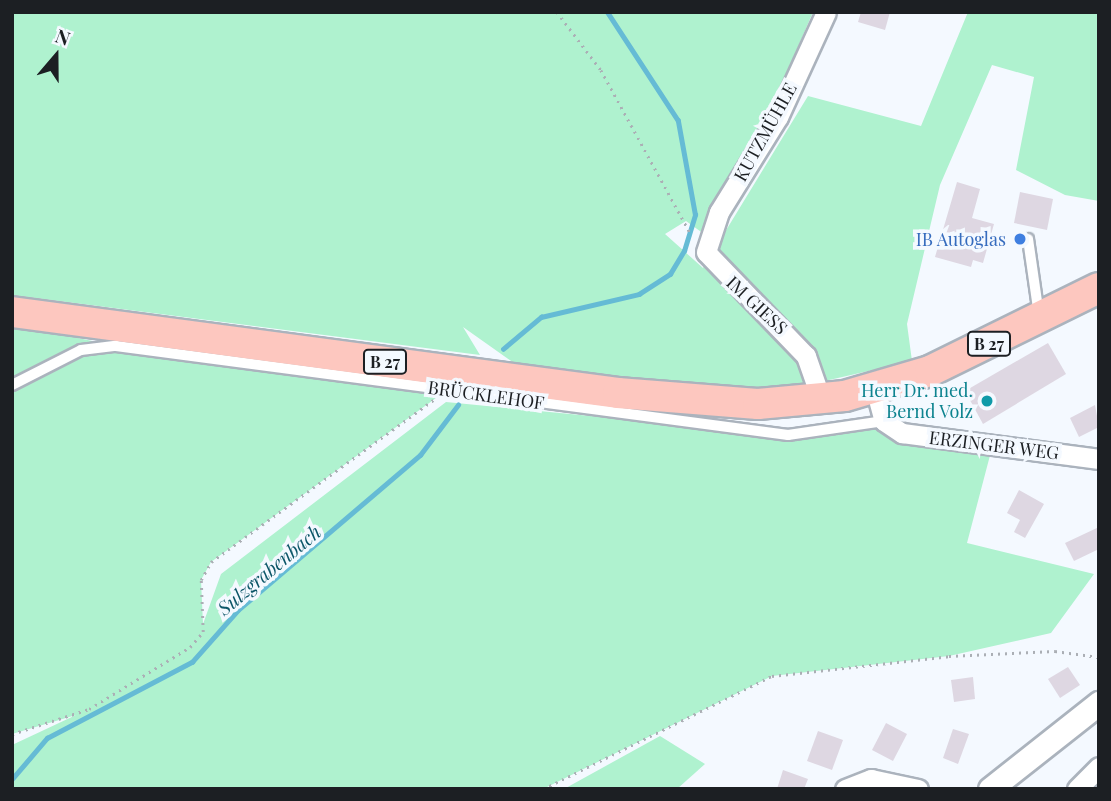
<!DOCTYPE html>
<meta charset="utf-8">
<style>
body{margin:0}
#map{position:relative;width:1111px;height:801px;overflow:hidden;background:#f4f9ff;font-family:"Playfair Display",serif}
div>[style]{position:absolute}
.green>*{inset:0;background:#aff2cf}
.stream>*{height:4.5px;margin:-2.25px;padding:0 2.25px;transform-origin:2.25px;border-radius:2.25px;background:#65bbd5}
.building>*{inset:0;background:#ded7e2}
.path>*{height:2.5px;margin-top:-1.25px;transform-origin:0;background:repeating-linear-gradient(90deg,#abafb5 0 2px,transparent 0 7px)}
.roads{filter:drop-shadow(2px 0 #abb3bd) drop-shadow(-2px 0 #abb3bd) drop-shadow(0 2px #abb3bd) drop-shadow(0 -2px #abb3bd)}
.service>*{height:10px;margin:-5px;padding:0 5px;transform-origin:5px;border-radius:5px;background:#fff}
.minor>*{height:19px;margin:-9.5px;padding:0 9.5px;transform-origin:9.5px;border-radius:9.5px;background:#fff}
.tertiary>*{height:23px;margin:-11.5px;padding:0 11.5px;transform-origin:11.5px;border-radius:11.5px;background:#fff}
.primary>*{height:30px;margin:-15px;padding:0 15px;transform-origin:15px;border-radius:15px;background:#fdc7bf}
.dots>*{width:19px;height:19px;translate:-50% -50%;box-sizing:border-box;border:4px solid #f4f9ff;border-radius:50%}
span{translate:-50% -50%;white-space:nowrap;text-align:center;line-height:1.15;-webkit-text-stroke:7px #f4f9ff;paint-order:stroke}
.shield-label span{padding:2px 5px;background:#f4f9ff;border:2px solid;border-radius:5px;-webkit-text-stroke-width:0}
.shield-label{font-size:16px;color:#1c1f23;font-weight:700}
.street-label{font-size:18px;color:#1c1f23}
.shop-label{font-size:18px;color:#366cbe}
.right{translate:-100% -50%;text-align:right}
.culture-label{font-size:18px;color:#0d838f}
.water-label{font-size:19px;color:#0c5668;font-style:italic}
.frame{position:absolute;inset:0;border:14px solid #1c1f23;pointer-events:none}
.north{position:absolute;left:21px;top:21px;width:70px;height:70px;-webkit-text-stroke:5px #f4f9ff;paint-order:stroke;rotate:20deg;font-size:19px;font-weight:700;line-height:28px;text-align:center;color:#1c1f23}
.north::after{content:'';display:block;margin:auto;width:24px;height:32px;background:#1c1f23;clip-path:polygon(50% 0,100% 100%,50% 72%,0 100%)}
</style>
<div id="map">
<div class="green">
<div style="clip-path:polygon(12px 12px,813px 12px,770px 112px,710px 209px,704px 234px,686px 221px,665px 234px,703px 268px,808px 96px,921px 126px,968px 12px,1099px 12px,1099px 201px,1065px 195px,1016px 170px,1034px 77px,992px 65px,940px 185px,907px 324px,912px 361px,803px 386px,707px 390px,514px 363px,463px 327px,480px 355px,12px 295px)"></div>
<div style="clip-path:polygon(12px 324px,116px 346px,447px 390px,211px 562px,201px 580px,203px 624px,221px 574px,446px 402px,788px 435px,884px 421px,993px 444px,967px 543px,1094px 574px,1051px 633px,949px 656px,772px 676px,543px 789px,12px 789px,12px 745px,76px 715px,12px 734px)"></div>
<div style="clip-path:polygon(660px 736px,705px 764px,677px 789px,564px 789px)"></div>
</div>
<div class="stream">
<div style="left:503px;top:349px;width:50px;rotate:-40.1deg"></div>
<div style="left:541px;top:317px;width:101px;rotate:-13.2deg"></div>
<div style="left:639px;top:294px;width:37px;rotate:-33deg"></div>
<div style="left:670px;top:274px;width:27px;rotate:-59deg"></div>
<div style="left:684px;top:251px;width:38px;rotate:-73deg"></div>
<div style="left:695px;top:215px;width:96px;rotate:-100.3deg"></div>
<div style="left:678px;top:121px;width:130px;rotate:-123.1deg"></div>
<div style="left:12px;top:779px;width:54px;rotate:-49.5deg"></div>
<div style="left:47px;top:738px;width:164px;rotate:-27.7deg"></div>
<div style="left:192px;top:662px;width:69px;rotate:-48.5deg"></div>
<div style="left:238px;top:610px;width:239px;rotate:-40.4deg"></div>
<div style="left:420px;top:455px;width:63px;rotate:-52.8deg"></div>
</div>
<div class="building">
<div style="clip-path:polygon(861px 12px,890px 12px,885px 30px,858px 22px)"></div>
<div style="clip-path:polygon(957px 182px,980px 189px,972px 218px,994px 224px,983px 263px,973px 260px,971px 267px,935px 257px)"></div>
<div style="clip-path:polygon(1020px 192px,1053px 199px,1047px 230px,1014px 223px)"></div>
<div style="clip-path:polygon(1048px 343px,1066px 374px,983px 424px,965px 391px)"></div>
<div style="clip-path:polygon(1095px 405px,1099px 427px,1079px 437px,1070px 418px)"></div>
<div style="clip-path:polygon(1019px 490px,1044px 504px,1025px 538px,1014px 532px,1020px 520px,1007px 513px)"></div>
<div style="clip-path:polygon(1099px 527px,1099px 549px,1074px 561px,1065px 543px)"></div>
<div style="clip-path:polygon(1068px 667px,1080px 685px,1060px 698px,1048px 679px)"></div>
<div style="clip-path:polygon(973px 677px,975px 699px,954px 702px,951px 680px)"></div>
<div style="clip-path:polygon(886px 723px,907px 734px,893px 761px,872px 750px)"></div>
<div style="clip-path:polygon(953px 729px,969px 734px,958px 764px,943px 758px)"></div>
<div style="clip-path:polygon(818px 731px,843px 740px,832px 770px,807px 761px)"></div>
<div style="clip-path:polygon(783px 770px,808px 779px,804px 789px,777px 789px)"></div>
</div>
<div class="path">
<div style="left:557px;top:12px;width:73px;rotate:52.8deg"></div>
<div style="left:601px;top:70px;width:189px;rotate:61.3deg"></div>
<div style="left:12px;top:734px;width:81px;rotate:-18deg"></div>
<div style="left:89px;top:709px;width:119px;rotate:-31.5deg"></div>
<div style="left:190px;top:647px;width:20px;rotate:-49deg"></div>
<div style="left:203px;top:632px;width:52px;rotate:-92.2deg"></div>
<div style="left:201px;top:580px;width:21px;rotate:-61deg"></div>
<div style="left:211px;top:562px;width:275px;rotate:-36.1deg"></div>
<div style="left:543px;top:789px;width:255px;rotate:-26.3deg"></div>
<div style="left:772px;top:676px;width:178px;rotate:-6.4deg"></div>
<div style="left:949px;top:656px;width:106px;rotate:-2.7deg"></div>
<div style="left:1055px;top:651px;width:44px;rotate:7.8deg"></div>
</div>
<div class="roads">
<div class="service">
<div style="left:1028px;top:239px;width:77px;rotate:81.8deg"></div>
<div style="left:12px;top:385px;width:77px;rotate:-26.9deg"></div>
<div style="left:81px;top:350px;width:35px;rotate:-7deg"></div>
<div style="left:116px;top:346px;width:678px;rotate:7.54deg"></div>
<div style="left:788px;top:435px;width:97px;rotate:-8.3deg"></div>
</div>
<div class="minor">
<div style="left:875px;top:388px;width:34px;rotate:75deg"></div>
<div style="left:884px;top:421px;width:22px;rotate:34deg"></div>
<div style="left:902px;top:433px;width:199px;rotate:7.5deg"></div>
<div style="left:821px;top:399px;width:46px;rotate:-109.2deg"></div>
<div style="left:806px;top:356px;width:144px;rotate:-133.9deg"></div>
<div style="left:706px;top:252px;width:42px;rotate:-72deg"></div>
<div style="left:719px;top:212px;width:112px;rotate:-58.2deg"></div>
<div style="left:778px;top:117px;width:115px;rotate:-65.4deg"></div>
<div style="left:845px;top:789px;width:28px;rotate:-21deg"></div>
<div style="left:871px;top:779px;width:48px;rotate:12deg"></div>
<div style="left:1077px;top:789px;width:31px;rotate:-45deg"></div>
</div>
<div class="tertiary">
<div style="left:990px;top:789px;width:139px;rotate:-38.3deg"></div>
</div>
<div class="primary">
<div style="left:12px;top:312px;width:611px;rotate:7.61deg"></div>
<div style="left:618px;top:393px;width:140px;rotate:4.5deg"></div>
<div style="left:758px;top:404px;width:87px;rotate:-5.3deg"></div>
<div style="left:845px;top:396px;width:89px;rotate:-16.4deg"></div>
<div style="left:930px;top:371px;width:188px;rotate:-26.2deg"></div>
</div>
</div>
<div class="dots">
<div style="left:1020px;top:239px;background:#3f7fe0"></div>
<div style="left:987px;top:401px;background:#0f9aa8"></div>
</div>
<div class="shield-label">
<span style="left:989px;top:344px">B 27</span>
<span style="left:385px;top:362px">B 27</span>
</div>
<div class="street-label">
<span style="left:765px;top:132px;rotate:-61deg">KUTZMÜHLE</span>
<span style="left:757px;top:305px;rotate:43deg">IM GIESS</span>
<span style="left:486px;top:395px;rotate:8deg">BRÜCKLEHOF</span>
<span style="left:994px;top:445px;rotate:7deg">ERZINGER WEG</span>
</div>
<div class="shop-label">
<span class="right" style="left:1006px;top:239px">IB Autoglas</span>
</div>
<div class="culture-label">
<span class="right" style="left:973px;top:401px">Herr Dr. med.<br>Bernd Volz</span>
</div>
<div class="water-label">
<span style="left:269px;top:570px;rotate:-40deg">Sulzgrabenbach</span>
</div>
<div class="frame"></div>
<div class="north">N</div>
</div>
